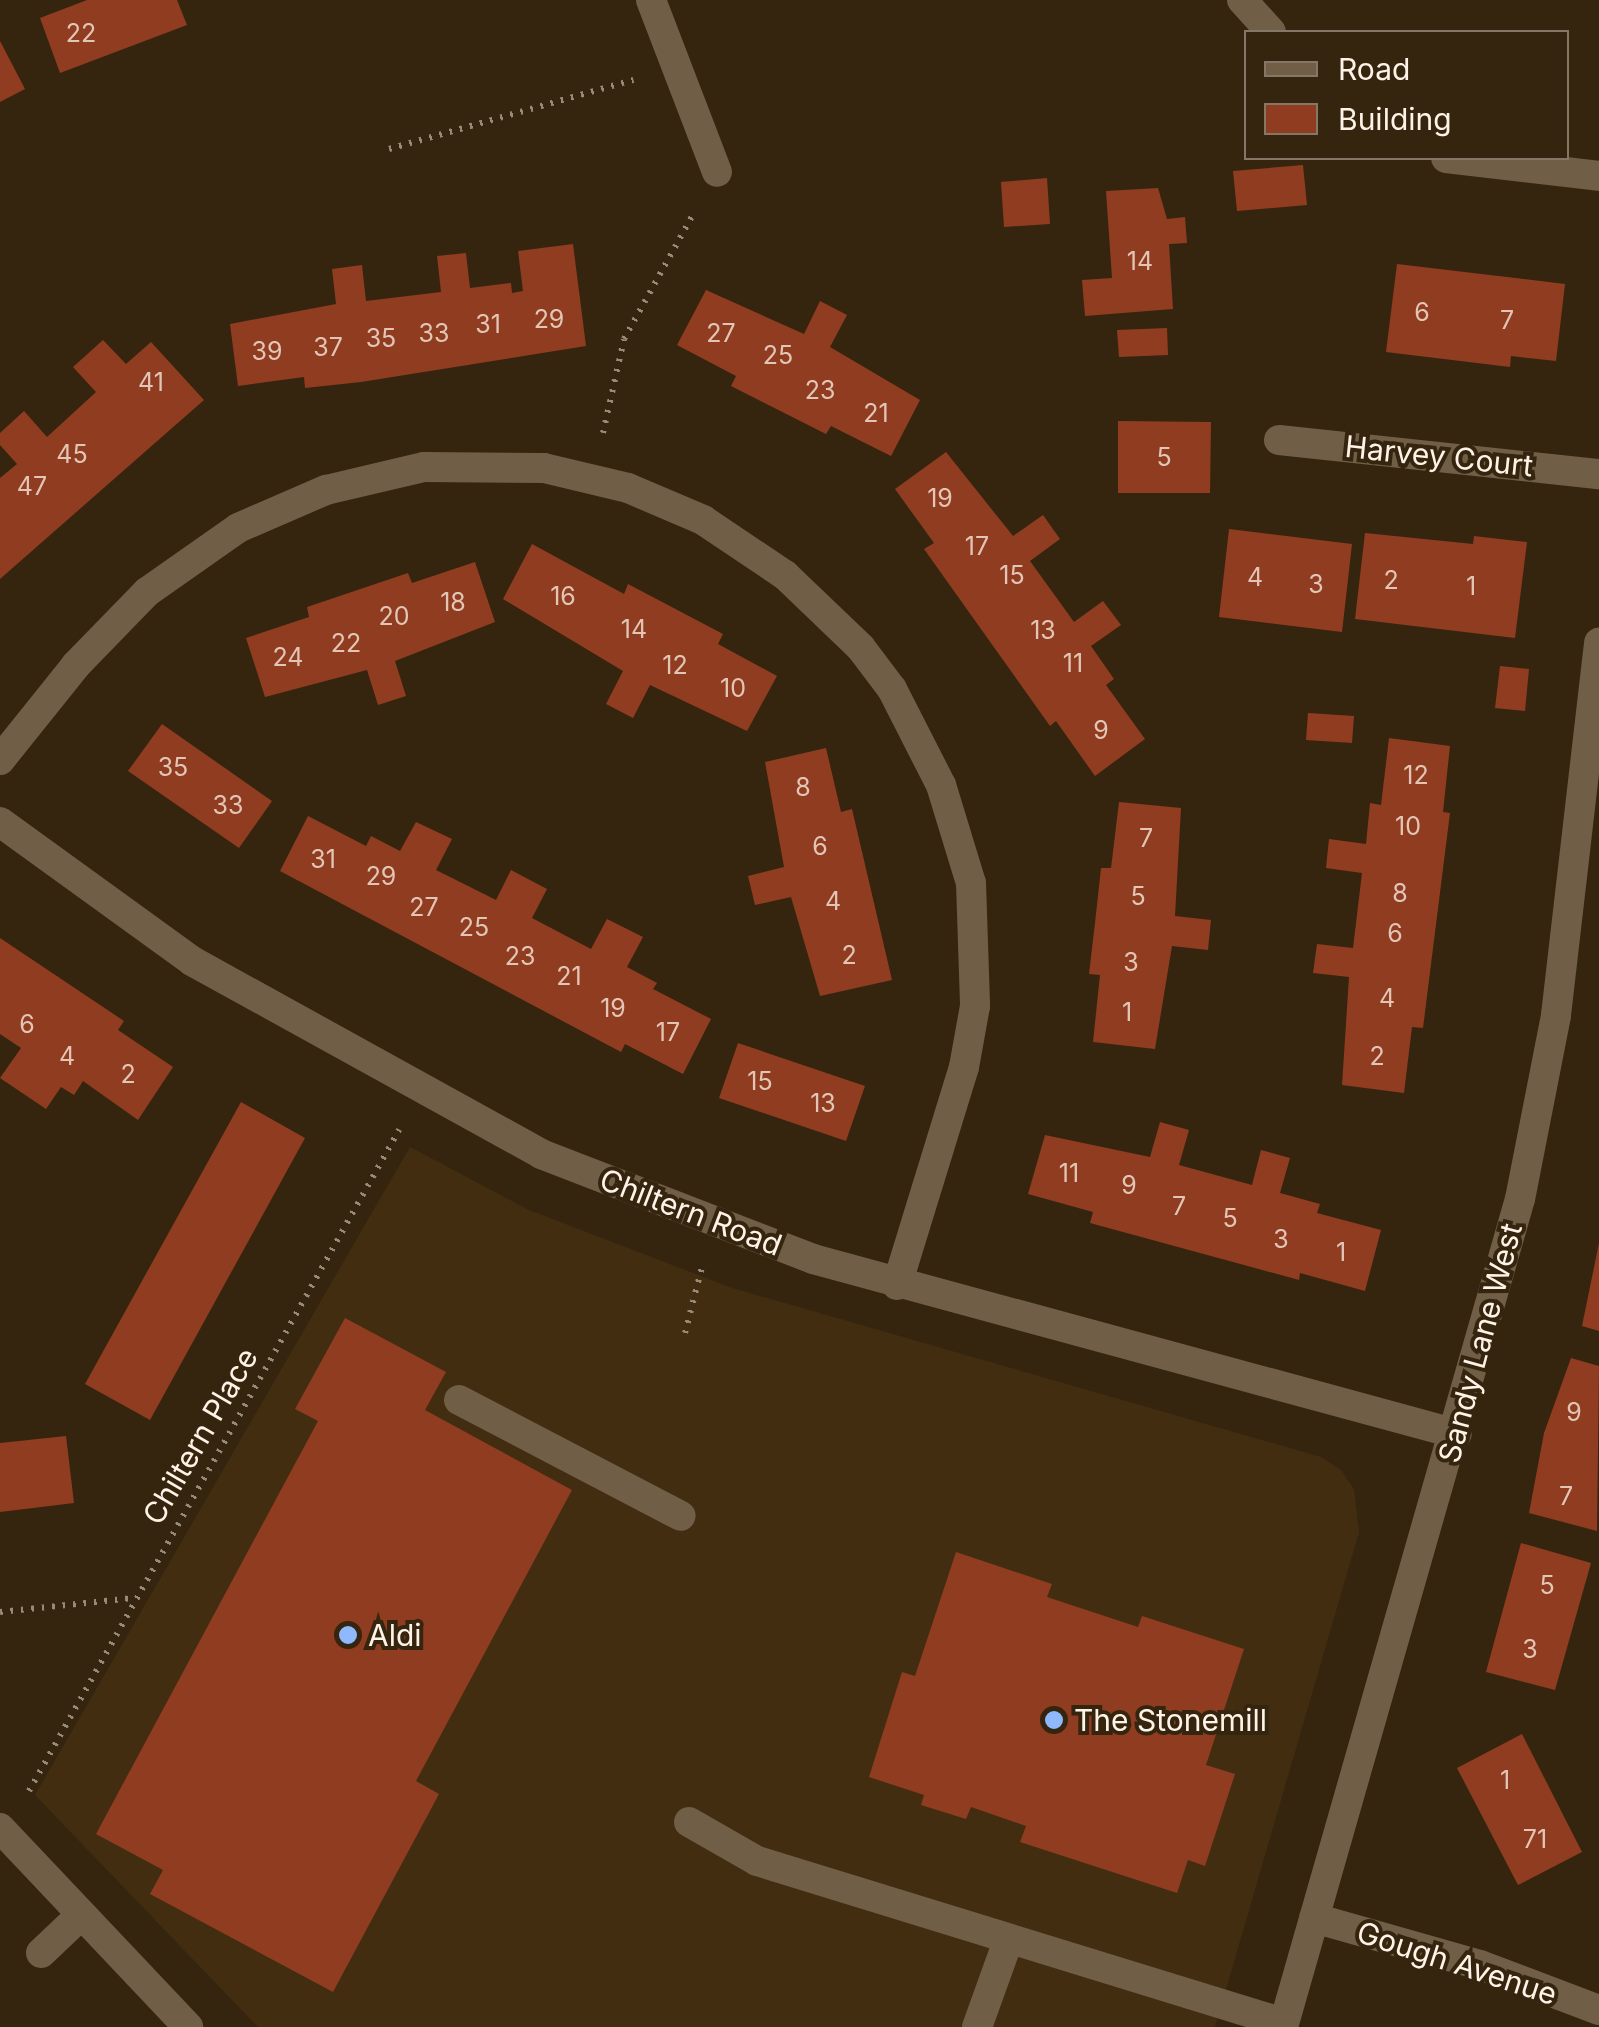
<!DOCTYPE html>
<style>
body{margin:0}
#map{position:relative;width:1599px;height:2027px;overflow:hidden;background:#35250f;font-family:Inter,sans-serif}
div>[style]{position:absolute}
.built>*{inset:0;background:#422d11}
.building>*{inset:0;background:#903c21}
.path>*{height:6px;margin-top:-3px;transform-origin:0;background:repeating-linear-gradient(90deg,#978a78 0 2.5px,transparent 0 10.5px)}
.lane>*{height:30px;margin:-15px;padding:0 15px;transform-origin:15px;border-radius:15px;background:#715e47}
.street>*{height:30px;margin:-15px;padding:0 15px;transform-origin:15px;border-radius:15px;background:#715e47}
.secondary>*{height:30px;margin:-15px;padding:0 15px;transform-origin:15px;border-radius:15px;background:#715e47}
.dots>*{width:28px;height:28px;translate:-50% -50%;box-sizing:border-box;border:5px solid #35250f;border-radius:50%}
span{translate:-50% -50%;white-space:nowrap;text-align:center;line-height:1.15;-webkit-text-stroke:8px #35250f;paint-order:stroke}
.number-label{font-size:25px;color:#e2c5b5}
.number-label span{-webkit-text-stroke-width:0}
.street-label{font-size:30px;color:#fef3e6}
.poi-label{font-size:30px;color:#fef3e6}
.left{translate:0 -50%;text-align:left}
.legend{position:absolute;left:1244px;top:30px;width:325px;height:130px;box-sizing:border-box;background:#35250f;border:2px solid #857765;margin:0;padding:12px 18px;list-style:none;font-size:30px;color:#fef3e6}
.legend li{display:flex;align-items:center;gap:20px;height:50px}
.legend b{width:50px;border:2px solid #857765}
</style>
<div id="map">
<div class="built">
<div style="clip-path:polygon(410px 1147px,529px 1210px,732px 1288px,1321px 1457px,1341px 1470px,1354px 1489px,1359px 1532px,1215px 2027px,258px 2027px,35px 1795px)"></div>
</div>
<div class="building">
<div style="clip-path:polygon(87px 0,177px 0,187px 25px,60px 73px,40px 18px)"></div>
<div style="clip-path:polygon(0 41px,25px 89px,0 102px)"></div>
<div style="clip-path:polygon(1303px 165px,1307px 205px,1237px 211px,1233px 171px)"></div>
<div style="clip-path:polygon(1047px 178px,1050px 224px,1004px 227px,1001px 182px)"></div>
<div style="clip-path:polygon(1158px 188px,1167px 219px,1185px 217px,1187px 243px,1169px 244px,1173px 309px,1085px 316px,1082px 280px,1112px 278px,1106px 191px)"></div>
<div style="clip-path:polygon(573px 244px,586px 346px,361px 382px,305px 388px,304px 377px,238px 386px,230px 324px,336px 304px,332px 269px,362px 265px,366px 301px,441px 292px,437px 256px,466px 253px,470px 288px,511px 283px,512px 293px,523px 291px,518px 251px)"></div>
<div style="clip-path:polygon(1397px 264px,1565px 284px,1556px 361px,1511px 356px,1510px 367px,1386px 352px)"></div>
<div style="clip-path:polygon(706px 290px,804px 334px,820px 301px,847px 315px,830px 347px,920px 400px,891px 456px,831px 426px,826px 434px,731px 386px,736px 376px,677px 345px)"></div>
<div style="clip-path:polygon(1167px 328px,1168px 355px,1119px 357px,1117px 330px)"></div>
<div style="clip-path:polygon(103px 340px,126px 364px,151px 342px,204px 400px,0 579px,0 478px,17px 464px,0 445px,0 433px,24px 411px,47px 437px,96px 392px,73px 367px)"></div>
<div style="clip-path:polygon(1118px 421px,1211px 422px,1210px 493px,1118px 493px)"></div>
<div style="clip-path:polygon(946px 452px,1013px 536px,1043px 515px,1060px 539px,1030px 561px,1074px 622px,1103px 601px,1121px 625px,1091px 646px,1114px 679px,1106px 685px,1145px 739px,1095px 776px,1056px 721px,1050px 726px,924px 549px,934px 543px,895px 489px)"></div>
<div style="clip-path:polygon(1229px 529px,1352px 544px,1342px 632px,1219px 617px)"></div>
<div style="clip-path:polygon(1365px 533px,1473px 544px,1474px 536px,1527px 542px,1515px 638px,1355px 619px)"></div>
<div style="clip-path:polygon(532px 544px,624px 594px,628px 584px,723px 634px,718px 644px,777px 676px,747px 731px,650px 685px,633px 718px,606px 704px,623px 671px,503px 599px)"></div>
<div style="clip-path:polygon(475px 562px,495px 622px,395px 661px,406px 696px,378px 705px,367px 670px,265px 697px,246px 638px,309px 617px,307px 607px,408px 573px,412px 583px)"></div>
<div style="clip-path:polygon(1500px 666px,1529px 669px,1525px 711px,1495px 708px)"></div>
<div style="clip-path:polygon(1308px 713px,1354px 716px,1352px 743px,1306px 740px)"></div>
<div style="clip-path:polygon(162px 724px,272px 801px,239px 848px,128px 771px)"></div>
<div style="clip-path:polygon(1389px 738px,1450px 746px,1443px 812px,1450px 813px,1423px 1028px,1412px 1027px,1404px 1093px,1342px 1085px,1349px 977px,1313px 973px,1317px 944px,1353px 948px,1362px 873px,1326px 868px,1329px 839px,1366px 844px,1370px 803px,1381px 805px)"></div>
<div style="clip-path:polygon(826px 748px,841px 812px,852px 809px,892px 980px,820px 996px,791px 897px,755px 905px,748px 876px,784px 867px,765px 762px)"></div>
<div style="clip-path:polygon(1119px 802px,1181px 808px,1175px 916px,1211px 920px,1208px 950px,1172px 946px,1155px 1049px,1093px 1042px,1100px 975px,1089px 974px,1095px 923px,1101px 868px,1111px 868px)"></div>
<div style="clip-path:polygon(308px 816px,366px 846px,371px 836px,400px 851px,416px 822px,452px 839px,436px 870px,496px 900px,511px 870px,547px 889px,532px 918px,591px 949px,607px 919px,643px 937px,627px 967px,657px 983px,653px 989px,711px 1019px,683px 1074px,625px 1044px,621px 1052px,280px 871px)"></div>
<div style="clip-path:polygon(0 938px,124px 1021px,118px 1030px,173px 1067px,138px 1120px,83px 1081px,74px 1095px,61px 1087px,46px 1109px,0 1078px,21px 1048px,0 1034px)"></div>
<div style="clip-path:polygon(738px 1043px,865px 1086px,846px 1141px,719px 1098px)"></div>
<div style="clip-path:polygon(241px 1102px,305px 1138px,150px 1420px,85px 1384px)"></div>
<div style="clip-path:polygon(1160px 1122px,1189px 1130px,1179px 1165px,1252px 1185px,1261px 1150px,1290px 1158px,1280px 1193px,1320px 1204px,1317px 1213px,1381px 1230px,1365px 1291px,1300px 1273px,1299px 1280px,1090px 1223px,1093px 1212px,1028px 1194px,1045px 1135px,1150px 1157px)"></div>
<div style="clip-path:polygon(1599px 1243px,1599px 1331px,1582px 1326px)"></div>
<div style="clip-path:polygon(345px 1318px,446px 1372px,425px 1410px,572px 1490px,416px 1781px,439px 1794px,333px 1992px,150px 1894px,163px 1870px,96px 1834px,318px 1421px,295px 1409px)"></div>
<div style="clip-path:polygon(1571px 1358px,1599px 1366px,1597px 1531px,1529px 1513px,1544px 1433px)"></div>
<div style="clip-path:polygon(66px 1436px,74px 1503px,0 1512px,0 1443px)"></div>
<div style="clip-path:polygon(1521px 1543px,1591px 1563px,1555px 1690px,1486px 1672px)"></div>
<div style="clip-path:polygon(956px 1552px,1052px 1584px,1047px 1597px,1138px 1627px,1142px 1616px,1244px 1649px,1206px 1765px,1235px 1774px,1205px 1866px,1188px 1860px,1177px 1893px,1020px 1842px,1026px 1826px,971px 1807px,966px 1819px,921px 1805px,924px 1795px,869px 1777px,902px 1672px,915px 1676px)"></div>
<div style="clip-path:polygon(1522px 1734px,1582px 1852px,1518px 1885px,1457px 1768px)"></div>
</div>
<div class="path">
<div style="left:389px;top:149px;width:254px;rotate:-15.8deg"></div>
<div style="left:603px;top:433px;width:96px;rotate:-77.4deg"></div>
<div style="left:624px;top:339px;width:146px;rotate:-61deg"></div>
<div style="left:685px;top:1333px;width:68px;rotate:-75.6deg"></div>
<div style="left:0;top:1612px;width:134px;rotate:-6deg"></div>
<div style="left:29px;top:1791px;width:758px;rotate:-60.76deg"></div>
</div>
<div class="lane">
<div style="left:651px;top:0;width:184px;rotate:69deg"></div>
<div style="left:1242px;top:0;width:43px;rotate:47.8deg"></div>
<div style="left:1446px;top:158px;width:154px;rotate:6.7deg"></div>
<div style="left:459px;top:1400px;width:250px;rotate:27.6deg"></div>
<div style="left:689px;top:1822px;width:78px;rotate:29.8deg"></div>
<div style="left:757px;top:1861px;width:551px;rotate:17.09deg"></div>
<div style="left:977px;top:2027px;width:91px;rotate:-70.2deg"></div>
</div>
<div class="street">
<div style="left:1279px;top:440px;width:322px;rotate:6.1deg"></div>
<div style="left:0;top:760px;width:122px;rotate:-51.3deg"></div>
<div style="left:76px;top:665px;width:102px;rotate:-45.8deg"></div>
<div style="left:147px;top:592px;width:111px;rotate:-35.1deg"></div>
<div style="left:238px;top:528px;width:96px;rotate:-23.4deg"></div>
<div style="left:326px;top:490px;width:101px;rotate:-13.2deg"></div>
<div style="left:424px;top:467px;width:120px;rotate:0.5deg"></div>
<div style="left:544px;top:468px;width:86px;rotate:13.4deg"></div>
<div style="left:628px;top:488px;width:82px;rotate:23.1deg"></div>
<div style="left:703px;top:520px;width:99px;rotate:33.9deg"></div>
<div style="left:785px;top:575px;width:105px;rotate:43.8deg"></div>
<div style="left:861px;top:648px;width:51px;rotate:52.9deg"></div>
<div style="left:892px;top:689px;width:108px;rotate:63deg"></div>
<div style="left:941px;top:785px;width:102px;rotate:73deg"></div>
<div style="left:971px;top:883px;width:123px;rotate:88.1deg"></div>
<div style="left:975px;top:1006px;width:62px;rotate:100.2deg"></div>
<div style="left:964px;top:1067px;width:228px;rotate:107.1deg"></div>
<div style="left:0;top:822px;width:237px;rotate:35.9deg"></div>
<div style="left:192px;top:961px;width:399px;rotate:28.9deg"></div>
<div style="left:541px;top:1154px;width:292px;rotate:21.1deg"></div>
<div style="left:813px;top:1259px;width:667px;rotate:15.2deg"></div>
<div style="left:0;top:1828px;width:274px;rotate:46.6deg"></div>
<div style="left:1314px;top:1918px;width:173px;rotate:15.8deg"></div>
<div style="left:1480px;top:1965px;width:127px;rotate:20.7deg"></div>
<div style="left:41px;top:1953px;width:54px;rotate:-43.5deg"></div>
</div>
<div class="secondary">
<div style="left:1283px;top:2027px;width:861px;rotate:-74.03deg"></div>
<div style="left:1520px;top:1199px;width:187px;rotate:-78.9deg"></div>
<div style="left:1556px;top:1015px;width:375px;rotate:-83.4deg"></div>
</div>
<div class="dots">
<div style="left:348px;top:1635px;background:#8fb8fd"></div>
<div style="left:1054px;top:1720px;background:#8fb8fd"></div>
</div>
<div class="number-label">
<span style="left:81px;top:33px">22</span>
<span style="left:1140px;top:261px">14</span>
<span style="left:1422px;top:312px">6</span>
<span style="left:549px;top:319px">29</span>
<span style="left:1507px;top:320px">7</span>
<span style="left:488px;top:324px">31</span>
<span style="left:434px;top:333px">33</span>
<span style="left:721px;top:333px">27</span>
<span style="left:381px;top:338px">35</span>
<span style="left:328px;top:347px">37</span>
<span style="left:267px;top:351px">39</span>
<span style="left:778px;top:355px">25</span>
<span style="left:151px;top:382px">41</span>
<span style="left:820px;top:390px">23</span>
<span style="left:876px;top:413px">21</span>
<span style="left:72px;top:454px">45</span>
<span style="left:1164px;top:457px">5</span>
<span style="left:32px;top:486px">47</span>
<span style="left:940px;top:498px">19</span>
<span style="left:977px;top:546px">17</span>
<span style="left:1012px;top:575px">15</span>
<span style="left:1255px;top:577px">4</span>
<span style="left:1391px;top:580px">2</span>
<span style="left:1316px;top:584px">3</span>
<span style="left:1471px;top:586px">1</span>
<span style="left:563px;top:596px">16</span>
<span style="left:453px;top:602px">18</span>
<span style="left:394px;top:616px">20</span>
<span style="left:634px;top:629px">14</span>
<span style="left:1043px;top:630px">13</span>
<span style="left:346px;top:643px">22</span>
<span style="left:288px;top:657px">24</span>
<span style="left:1073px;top:663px">11</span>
<span style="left:675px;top:665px">12</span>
<span style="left:733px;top:688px">10</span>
<span style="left:1101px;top:730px">9</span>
<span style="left:173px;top:767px">35</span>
<span style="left:1416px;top:775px">12</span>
<span style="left:803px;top:787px">8</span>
<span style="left:228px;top:805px">33</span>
<span style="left:1408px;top:826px">10</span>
<span style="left:1146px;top:838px">7</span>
<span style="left:820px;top:846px">6</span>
<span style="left:323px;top:859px">31</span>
<span style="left:381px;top:876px">29</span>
<span style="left:1400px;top:893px">8</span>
<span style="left:1138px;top:896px">5</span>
<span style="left:833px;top:901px">4</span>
<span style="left:424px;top:907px">27</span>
<span style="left:474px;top:927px">25</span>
<span style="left:1395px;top:933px">6</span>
<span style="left:849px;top:955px">2</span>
<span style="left:520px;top:956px">23</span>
<span style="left:1131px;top:962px">3</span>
<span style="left:569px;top:976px">21</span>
<span style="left:1387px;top:998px">4</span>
<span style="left:613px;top:1008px">19</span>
<span style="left:1127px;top:1012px">1</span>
<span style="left:27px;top:1024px">6</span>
<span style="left:668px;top:1032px">17</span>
<span style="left:67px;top:1056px">4</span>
<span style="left:1377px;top:1056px">2</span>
<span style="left:128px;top:1074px">2</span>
<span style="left:760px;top:1081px">15</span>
<span style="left:823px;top:1103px">13</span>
<span style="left:1069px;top:1173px">11</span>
<span style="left:1129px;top:1185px">9</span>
<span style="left:1179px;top:1206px">7</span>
<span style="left:1230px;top:1218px">5</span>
<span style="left:1281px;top:1239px">3</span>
<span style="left:1341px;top:1252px">1</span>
<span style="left:1574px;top:1412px">9</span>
<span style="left:1566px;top:1496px">7</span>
<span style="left:1547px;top:1585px">5</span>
<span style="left:1530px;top:1649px">3</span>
<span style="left:1505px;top:1780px">1</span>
<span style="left:1535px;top:1839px">71</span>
</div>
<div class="street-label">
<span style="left:1439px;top:456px;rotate:6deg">Harvey Court</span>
<span style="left:691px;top:1212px;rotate:21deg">Chiltern Road</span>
<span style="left:1480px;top:1343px;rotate:-75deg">Sandy Lane West</span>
<span style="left:200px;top:1436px;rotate:-60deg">Chiltern Place</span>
<span style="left:1457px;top:1963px;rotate:18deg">Gough Avenue</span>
</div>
<div class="poi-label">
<span class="left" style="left:368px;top:1635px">Aldi</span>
<span class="left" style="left:1074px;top:1720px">The Stonemill</span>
</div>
<ul class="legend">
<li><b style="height:12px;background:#715e47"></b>Road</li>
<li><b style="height:28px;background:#903c21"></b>Building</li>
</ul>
</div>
